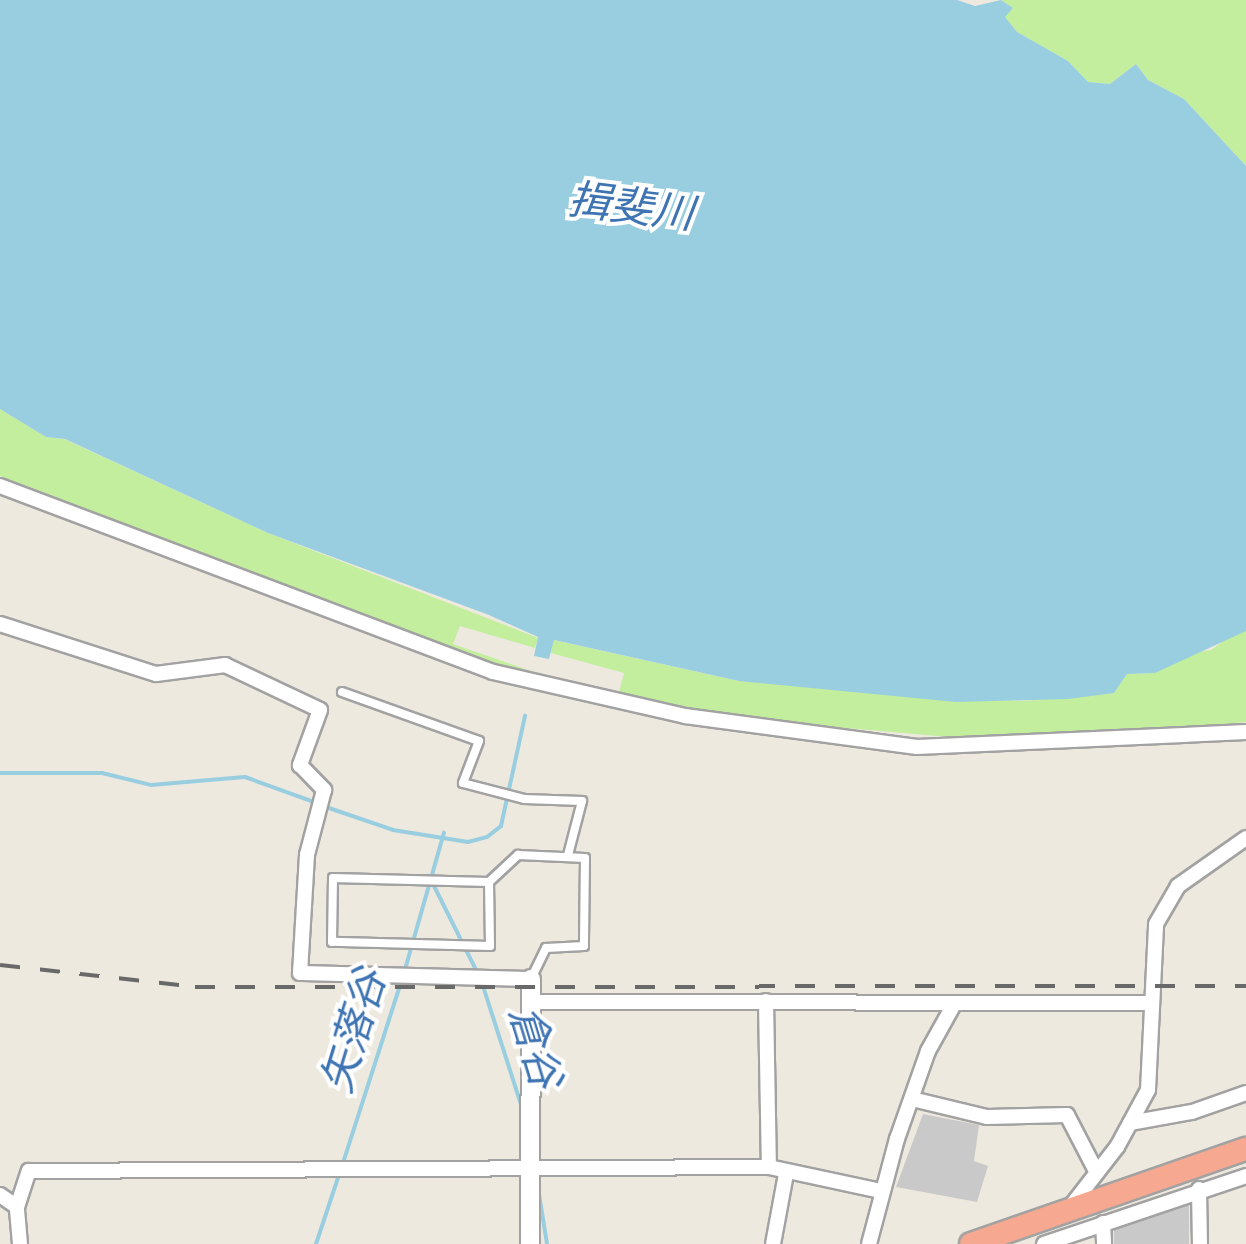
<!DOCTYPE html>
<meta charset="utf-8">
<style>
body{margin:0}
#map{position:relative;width:1246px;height:1244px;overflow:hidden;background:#eee9de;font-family:Jost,"Noto Sans JP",sans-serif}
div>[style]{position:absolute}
.religious>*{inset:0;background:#c9c9c9}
.grass>*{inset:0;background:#c2ee9e}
.water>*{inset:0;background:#99cee1}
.stream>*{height:4px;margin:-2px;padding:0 2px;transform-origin:2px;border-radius:2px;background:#99cee1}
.roads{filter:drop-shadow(2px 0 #a2a2a2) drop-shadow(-2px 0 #a2a2a2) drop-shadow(0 2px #a2a2a2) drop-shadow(0 -2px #a2a2a2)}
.service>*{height:8px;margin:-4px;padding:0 4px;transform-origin:4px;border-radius:4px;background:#fff}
.minor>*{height:14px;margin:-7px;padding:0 7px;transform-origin:7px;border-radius:7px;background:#fff}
.tertiary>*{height:18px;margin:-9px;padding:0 9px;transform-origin:9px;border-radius:9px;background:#fff}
.trunk>*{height:22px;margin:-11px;padding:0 11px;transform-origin:11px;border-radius:11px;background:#f7a890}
.rail>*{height:4px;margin-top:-2px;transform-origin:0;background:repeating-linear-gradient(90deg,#696969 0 20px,transparent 0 40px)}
span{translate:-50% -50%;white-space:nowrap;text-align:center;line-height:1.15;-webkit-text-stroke:8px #fff;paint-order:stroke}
.water-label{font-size:42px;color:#3f74b2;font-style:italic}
</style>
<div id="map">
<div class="religious">
<div style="clip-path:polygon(923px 1114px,979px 1125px,974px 1161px,988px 1166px,977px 1202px,896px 1187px)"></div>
<div style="clip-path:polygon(1189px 1203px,1189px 1244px,1114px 1244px,1114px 1228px)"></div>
</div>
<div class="grass">
<div style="clip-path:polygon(1001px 0,1246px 0,1246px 166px,1184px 99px,1148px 80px,1136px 64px,1110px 84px,1088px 82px,1068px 61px,1017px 32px,1004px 17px,1013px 8px)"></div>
<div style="clip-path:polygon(0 409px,46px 437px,64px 439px,268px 533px,538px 638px,535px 648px,460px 626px,453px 644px,531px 671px,529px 677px,0 476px)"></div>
<div style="clip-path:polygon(1239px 630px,1246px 631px,1246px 722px,1104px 734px,960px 738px,756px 720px,561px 685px,562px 679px,619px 692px,624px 673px,551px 653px,553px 640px,739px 681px,1023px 701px,1114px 693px,1127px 674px,1155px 673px,1191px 653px,1211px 650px)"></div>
</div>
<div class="water">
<div style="clip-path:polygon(0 0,957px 0,975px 6px,1001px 0,1013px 8px,1005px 17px,1017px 32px,1068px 61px,1088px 82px,1110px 84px,1136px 64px,1148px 80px,1184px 99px,1246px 166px,1246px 631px,1155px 673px,1127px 674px,1114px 693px,1068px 699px,956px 702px,739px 681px,554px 640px,549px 659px,534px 656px,538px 637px,489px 615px,268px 533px,65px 439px,46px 437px,0 409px)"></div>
</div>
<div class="stream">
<div style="left:0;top:773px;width:102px"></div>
<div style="left:102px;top:773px;width:50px;rotate:13.8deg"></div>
<div style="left:151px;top:785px;width:94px;rotate:-4.9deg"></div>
<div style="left:245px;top:777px;width:73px;rotate:19.9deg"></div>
<div style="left:323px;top:806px;width:74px;rotate:18.9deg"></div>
<div style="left:393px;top:830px;width:76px;rotate:9.1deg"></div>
<div style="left:468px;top:842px;width:20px;rotate:-15deg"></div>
<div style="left:487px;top:837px;width:18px;rotate:-38deg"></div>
<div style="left:501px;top:826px;width:113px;rotate:-77.7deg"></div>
<div style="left:433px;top:884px;width:101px;rotate:63.4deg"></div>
<div style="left:404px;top:973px;width:146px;rotate:-74.1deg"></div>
<div style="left:482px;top:983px;width:134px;rotate:72.2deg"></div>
<div style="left:343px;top:1163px;width:190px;rotate:-72.2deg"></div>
<div style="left:539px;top:1194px;width:51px;rotate:80.9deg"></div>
<div style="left:316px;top:1244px;width:76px;rotate:-71.6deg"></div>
</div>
<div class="roads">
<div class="service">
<div style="left:342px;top:692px;width:145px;rotate:19.7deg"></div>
<div style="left:479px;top:741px;width:45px;rotate:110.9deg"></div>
<div style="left:463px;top:783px;width:63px;rotate:14.7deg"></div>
<div style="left:524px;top:799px;width:58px;rotate:2deg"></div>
<div style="left:582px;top:801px;width:56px;rotate:104.5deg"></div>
<div style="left:489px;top:882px;width:64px;rotate:89.1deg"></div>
<div style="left:490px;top:946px;width:158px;rotate:-178.5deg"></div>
<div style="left:332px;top:942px;width:64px;rotate:-89.1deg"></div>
<div style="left:333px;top:878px;width:156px;rotate:1.5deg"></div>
<div style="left:489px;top:882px;width:40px;rotate:-43deg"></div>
<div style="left:518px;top:855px;width:67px;rotate:2.6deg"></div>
<div style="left:585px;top:858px;width:88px;rotate:90.7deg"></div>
<div style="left:584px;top:946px;width:38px;rotate:177deg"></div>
<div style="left:546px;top:948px;width:34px;rotate:116deg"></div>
</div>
<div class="minor">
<div style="left:0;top:486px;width:527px;rotate:20.67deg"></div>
<div style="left:493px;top:672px;width:197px;rotate:12.9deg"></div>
<div style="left:685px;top:716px;width:234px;rotate:7.6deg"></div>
<div style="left:917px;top:747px;width:329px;rotate:-2.6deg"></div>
<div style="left:0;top:624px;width:164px;rotate:17.8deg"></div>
<div style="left:156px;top:674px;width:70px;rotate:-7.4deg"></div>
<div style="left:225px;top:665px;width:105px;rotate:25.3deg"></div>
<div style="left:320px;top:710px;width:59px;rotate:110deg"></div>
<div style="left:300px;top:765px;width:35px;rotate:46deg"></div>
<div style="left:324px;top:790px;width:67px;rotate:104.7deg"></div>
<div style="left:307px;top:855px;width:118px;rotate:93.4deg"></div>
<div style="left:300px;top:973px;width:231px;rotate:1.5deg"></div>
<div style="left:766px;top:1001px;width:166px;rotate:89deg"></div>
<div style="left:532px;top:1002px;width:619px;rotate:0.09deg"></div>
<div style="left:912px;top:1099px;width:77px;rotate:13.5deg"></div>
<div style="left:987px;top:1117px;width:80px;rotate:-1.4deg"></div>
<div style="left:1067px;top:1115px;width:63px;rotate:62.6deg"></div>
<div style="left:1130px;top:1123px;width:63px;rotate:-10.1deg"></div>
<div style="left:1192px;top:1112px;width:57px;rotate:-19.4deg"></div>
<div style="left:1199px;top:1189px;width:55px;rotate:89deg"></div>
<div style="left:0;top:1195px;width:21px;rotate:35deg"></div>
<div style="left:1071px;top:1206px;width:75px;rotate:-52.1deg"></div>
<div style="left:1117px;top:1147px;width:65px;rotate:-61.5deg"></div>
<div style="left:1148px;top:1090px;width:166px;rotate:-87.2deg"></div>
<div style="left:1156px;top:924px;width:44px;rotate:-59.9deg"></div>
<div style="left:1178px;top:886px;width:83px;rotate:-35.2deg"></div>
<div style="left:1103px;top:1223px;width:21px;rotate:87deg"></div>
<div style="left:20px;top:1244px;width:37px;rotate:-95deg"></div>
<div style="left:17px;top:1207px;width:38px;rotate:-72deg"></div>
<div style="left:29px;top:1171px;width:740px;rotate:-0.31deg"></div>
<div style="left:769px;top:1167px;width:115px;rotate:12.1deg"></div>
<div style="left:773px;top:1244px;width:71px;rotate:-79.5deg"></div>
<div style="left:869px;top:1244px;width:109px;rotate:-75.1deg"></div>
<div style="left:897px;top:1139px;width:93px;rotate:-70.6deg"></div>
<div style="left:928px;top:1051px;width:54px;rotate:-61deg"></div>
<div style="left:1044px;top:1244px;width:213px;rotate:-18.6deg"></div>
</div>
<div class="tertiary">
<div style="left:530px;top:1244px;width:265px;rotate:-89.8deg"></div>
</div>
<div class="trunk">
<div style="left:971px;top:1244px;width:291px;rotate:-19.1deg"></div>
</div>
</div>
<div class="rail">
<div style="left:0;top:965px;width:196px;rotate:6.4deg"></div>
<div style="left:195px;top:987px;width:1051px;rotate:-0.05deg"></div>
</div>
<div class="water-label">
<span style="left:631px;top:207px;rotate:7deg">揖斐川</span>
<span style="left:354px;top:1031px;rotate:-73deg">矢落谷</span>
<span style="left:535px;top:1047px;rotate:73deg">倉谷</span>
</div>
</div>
